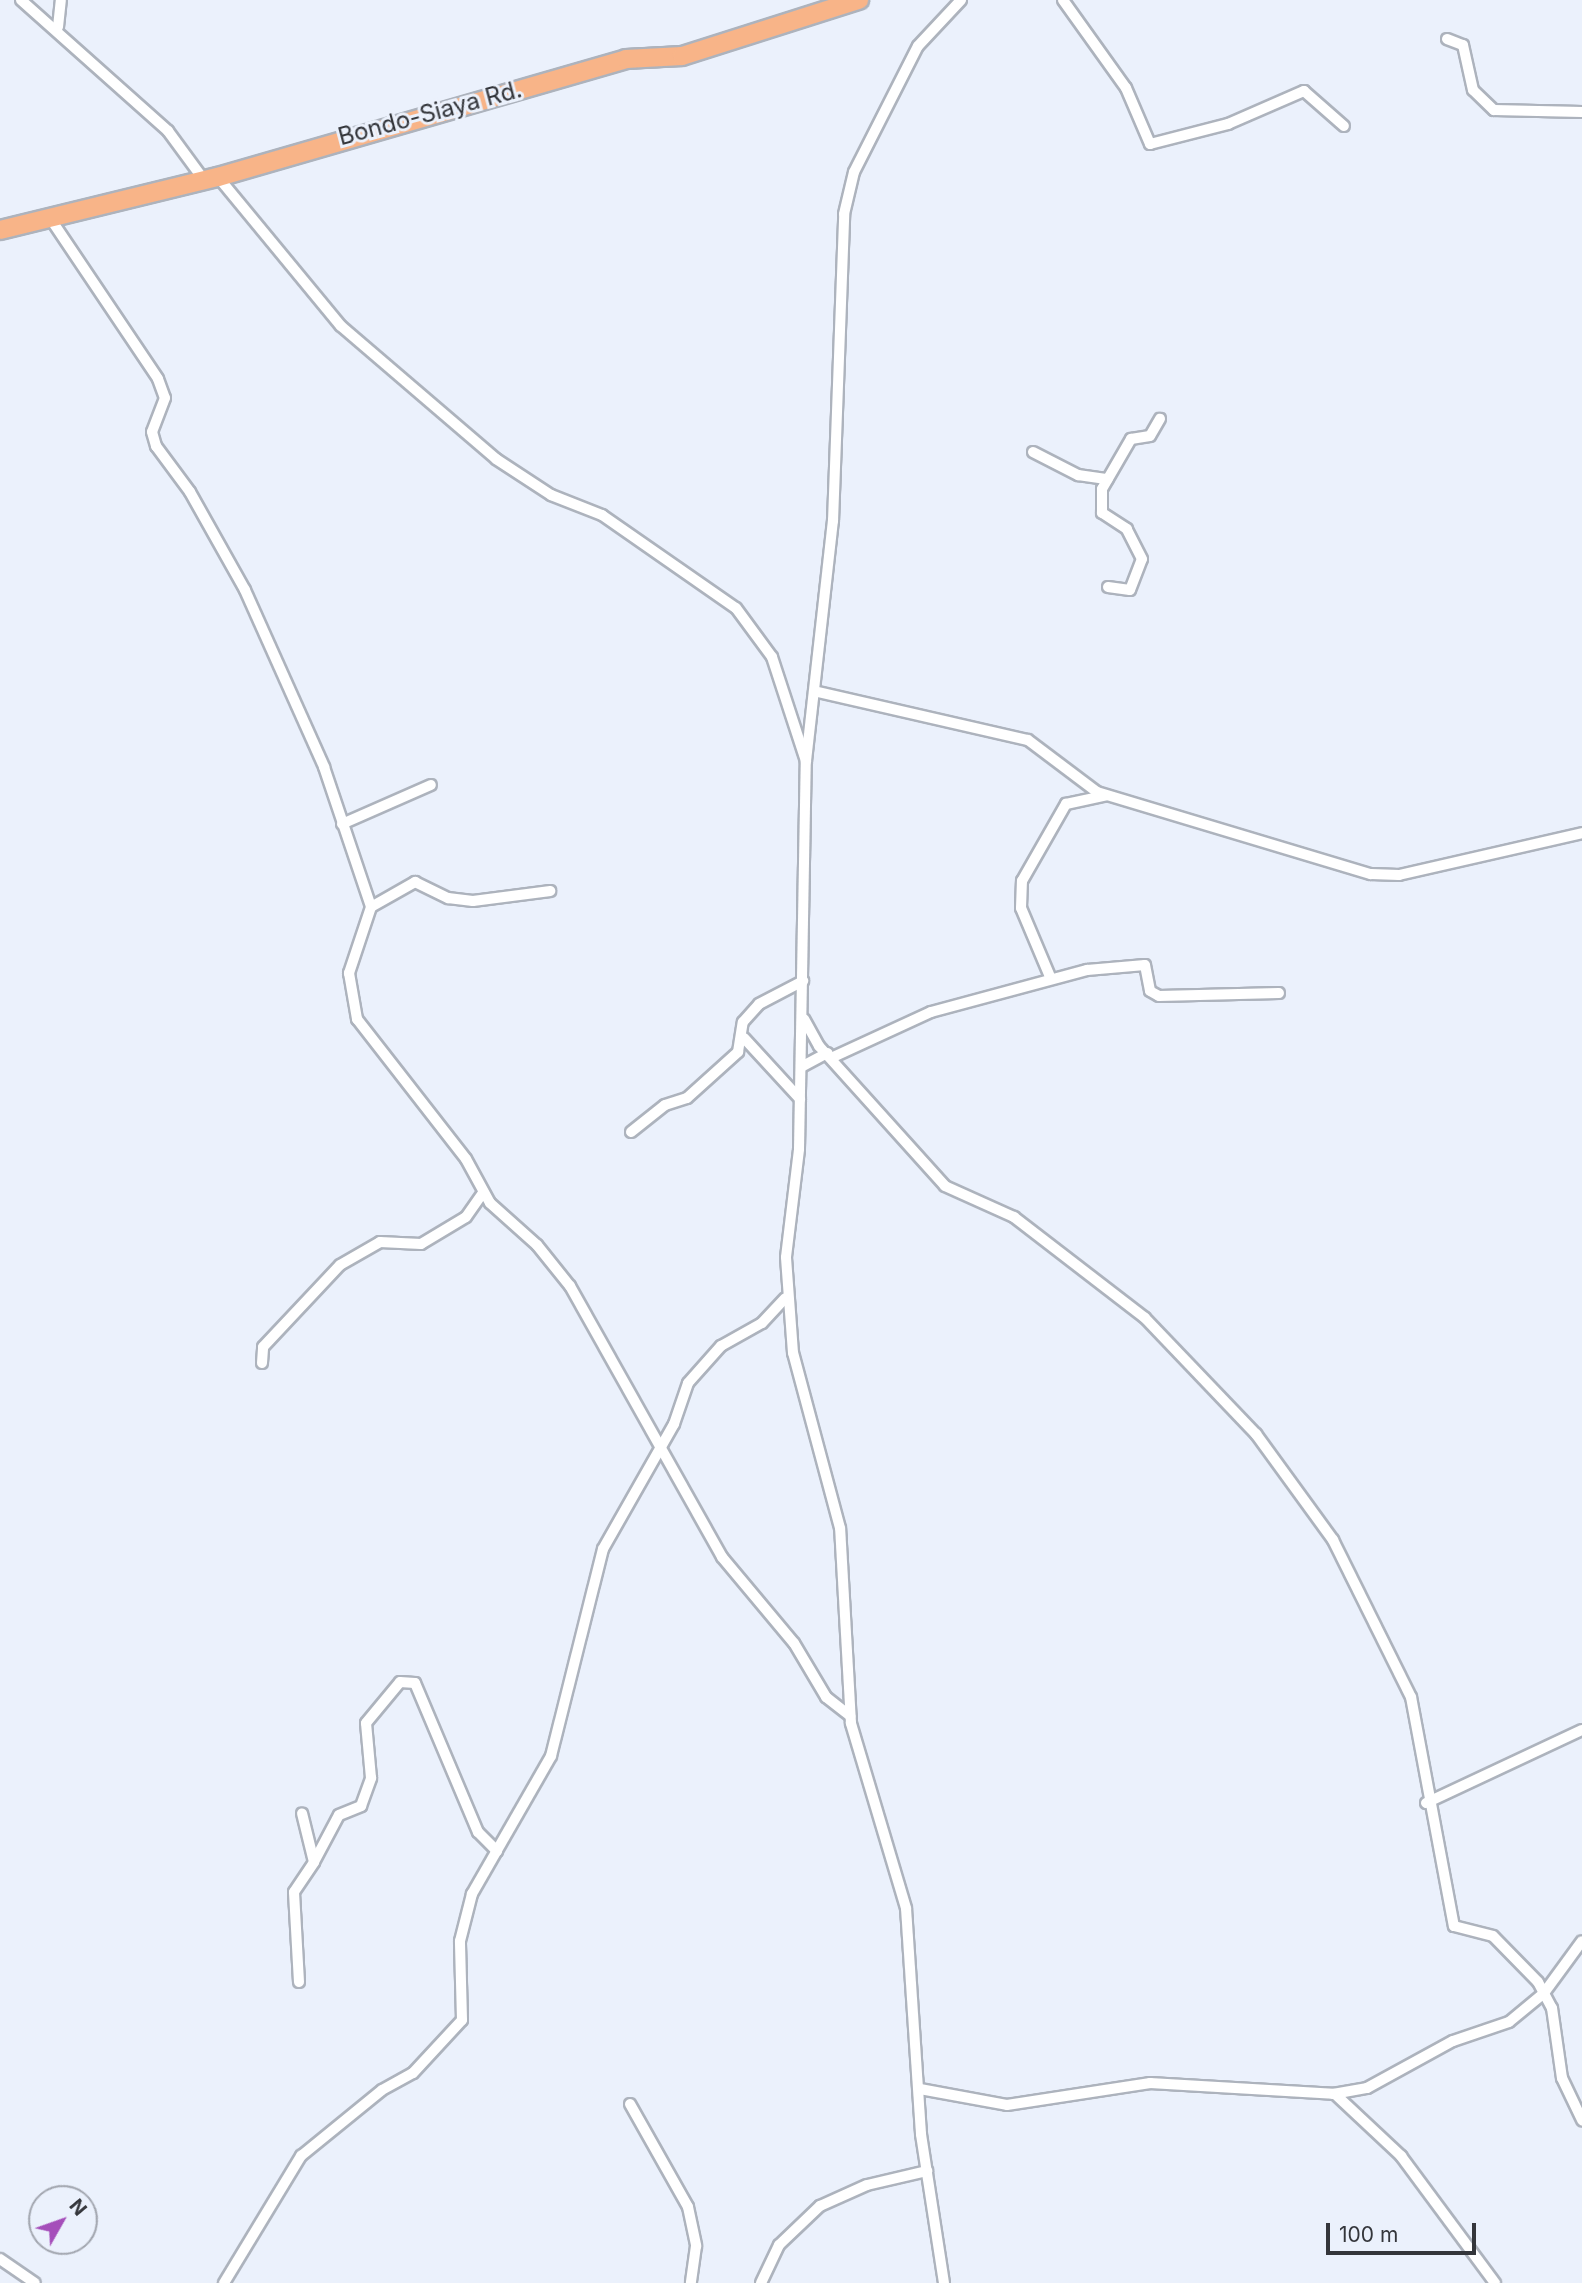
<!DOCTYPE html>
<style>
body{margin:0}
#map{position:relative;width:1582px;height:2283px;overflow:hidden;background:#ebf1fc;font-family:Inter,sans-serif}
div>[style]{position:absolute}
.roads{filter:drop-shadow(2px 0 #adb3bd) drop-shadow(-2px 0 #adb3bd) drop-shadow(0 2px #adb3bd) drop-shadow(0 -2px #adb3bd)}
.minor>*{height:10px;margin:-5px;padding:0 5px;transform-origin:5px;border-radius:5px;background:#fff}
.trunk>*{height:18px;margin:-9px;padding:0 9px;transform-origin:9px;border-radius:9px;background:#f8b488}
span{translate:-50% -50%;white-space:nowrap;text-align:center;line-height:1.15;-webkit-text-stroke:6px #ebf1fc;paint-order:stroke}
.street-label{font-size:24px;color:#34363b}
.north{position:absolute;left:28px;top:2185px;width:70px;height:70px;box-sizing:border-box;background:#ebf1fc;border:2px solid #a2a6af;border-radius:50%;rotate:50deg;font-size:19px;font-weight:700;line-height:28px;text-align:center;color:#34363b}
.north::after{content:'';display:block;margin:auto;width:24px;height:32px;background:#a54eba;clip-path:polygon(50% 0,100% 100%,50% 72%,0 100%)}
.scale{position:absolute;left:1326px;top:2223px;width:150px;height:32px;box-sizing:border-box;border:4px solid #34363b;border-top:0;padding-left:9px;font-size:21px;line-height:24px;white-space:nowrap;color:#34363b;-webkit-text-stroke:5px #ebf1fc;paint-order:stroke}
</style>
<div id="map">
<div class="roads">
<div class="minor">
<div style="left:21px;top:0;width:197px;rotate:41.7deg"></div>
<div style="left:168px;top:131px;width:61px;rotate:53.7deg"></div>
<div style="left:1063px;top:0;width:108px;rotate:54.4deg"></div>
<div style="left:1126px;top:88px;width:61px;rotate:66.8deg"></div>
<div style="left:1150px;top:144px;width:81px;rotate:-14.4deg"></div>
<div style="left:1228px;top:124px;width:83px;rotate:-23.5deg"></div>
<div style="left:1304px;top:91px;width:53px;rotate:41.2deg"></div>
<div style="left:58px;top:27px;width:27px;rotate:-84deg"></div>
<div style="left:1447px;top:39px;width:17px;rotate:21deg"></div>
<div style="left:1463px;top:45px;width:46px;rotate:77.5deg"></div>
<div style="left:1473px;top:90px;width:29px;rotate:44deg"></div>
<div style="left:1494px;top:110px;width:88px;rotate:1.3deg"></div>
<div style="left:218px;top:177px;width:193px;rotate:50.5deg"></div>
<div style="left:341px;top:326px;width:204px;rotate:40.6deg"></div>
<div style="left:496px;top:459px;width:66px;rotate:33.2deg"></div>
<div style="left:551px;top:495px;width:55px;rotate:21.4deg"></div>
<div style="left:602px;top:515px;width:163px;rotate:34.8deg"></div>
<div style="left:736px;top:608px;width:61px;rotate:53.7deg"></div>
<div style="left:772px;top:657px;width:109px;rotate:71.9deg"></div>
<div style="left:48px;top:215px;width:197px;rotate:56.1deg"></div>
<div style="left:158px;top:379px;width:20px;rotate:70deg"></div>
<div style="left:165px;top:398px;width:36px;rotate:111deg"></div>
<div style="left:152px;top:432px;width:15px;rotate:74deg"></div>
<div style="left:156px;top:446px;width:57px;rotate:53.5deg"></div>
<div style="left:190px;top:492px;width:112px;rotate:60.7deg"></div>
<div style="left:245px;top:590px;width:194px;rotate:65.9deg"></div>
<div style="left:324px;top:767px;width:148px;rotate:71.4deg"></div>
<div style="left:371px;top:907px;width:70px;rotate:108.4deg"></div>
<div style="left:349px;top:973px;width:47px;rotate:80.1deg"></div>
<div style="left:357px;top:1019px;width:177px;rotate:52.1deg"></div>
<div style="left:466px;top:1159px;width:50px;rotate:61.4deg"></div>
<div style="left:490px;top:1203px;width:63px;rotate:41.8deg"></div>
<div style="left:537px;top:1245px;width:53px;rotate:51.2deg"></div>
<div style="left:570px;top:1286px;width:311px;rotate:60.7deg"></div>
<div style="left:722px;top:1557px;width:112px;rotate:50.1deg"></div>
<div style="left:794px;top:1643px;width:63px;rotate:59.3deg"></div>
<div style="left:826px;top:1697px;width:31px;rotate:38deg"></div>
<div style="left:1033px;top:452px;width:51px;rotate:27.1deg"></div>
<div style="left:1078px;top:475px;width:30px;rotate:8deg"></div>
<div style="left:1108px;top:587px;width:22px;rotate:8deg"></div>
<div style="left:1130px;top:590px;width:33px;rotate:-69deg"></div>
<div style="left:1142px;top:559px;width:34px;rotate:-117deg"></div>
<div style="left:1127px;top:529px;width:30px;rotate:-147deg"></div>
<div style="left:1102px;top:513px;width:24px;rotate:-90deg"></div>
<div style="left:1102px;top:489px;width:58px;rotate:-59.9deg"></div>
<div style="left:1131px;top:439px;width:19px;rotate:-9deg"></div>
<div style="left:1150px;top:436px;width:20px;rotate:-60deg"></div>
<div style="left:818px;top:692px;width:215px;rotate:12.9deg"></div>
<div style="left:1028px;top:740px;width:86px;rotate:37deg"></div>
<div style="left:1097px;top:792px;width:286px;rotate:16.7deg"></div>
<div style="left:1371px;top:874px;width:28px;rotate:2deg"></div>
<div style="left:1399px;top:875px;width:188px;rotate:-12.9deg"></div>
<div style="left:342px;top:824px;width:97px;rotate:-23.7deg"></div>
<div style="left:371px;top:907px;width:51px;rotate:-29.6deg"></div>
<div style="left:415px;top:882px;width:37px;rotate:26deg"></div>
<div style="left:448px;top:898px;width:25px;rotate:7deg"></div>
<div style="left:473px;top:901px;width:78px;rotate:-7.4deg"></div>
<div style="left:1051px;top:979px;width:77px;rotate:-112.9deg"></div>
<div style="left:1021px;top:908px;width:27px;rotate:-88deg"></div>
<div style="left:1022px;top:881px;width:89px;rotate:-60.3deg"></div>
<div style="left:1066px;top:804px;width:40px;rotate:-12deg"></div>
<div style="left:804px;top:1019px;width:31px;rotate:61deg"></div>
<div style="left:819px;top:1046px;width:188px;rotate:48deg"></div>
<div style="left:945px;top:1186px;width:76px;rotate:24.2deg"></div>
<div style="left:1014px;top:1217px;width:165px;rotate:37.6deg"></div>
<div style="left:1145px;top:1318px;width:161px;rotate:46.3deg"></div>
<div style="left:1256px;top:1434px;width:131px;rotate:54deg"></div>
<div style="left:1333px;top:1540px;width:175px;rotate:63.6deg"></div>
<div style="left:1411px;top:1697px;width:233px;rotate:79.4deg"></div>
<div style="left:1454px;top:1926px;width:40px;rotate:14.4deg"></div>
<div style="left:1493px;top:1936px;width:64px;rotate:45.6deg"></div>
<div style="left:1538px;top:1982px;width:30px;rotate:62deg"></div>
<div style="left:1552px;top:2008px;width:71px;rotate:81.9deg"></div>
<div style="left:1562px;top:2078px;width:47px;rotate:64.5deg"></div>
<div style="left:744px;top:1038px;width:83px;rotate:47.4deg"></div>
<div style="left:831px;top:1058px;width:110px;rotate:-24.7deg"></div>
<div style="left:931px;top:1012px;width:162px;rotate:-15.1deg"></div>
<div style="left:1087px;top:970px;width:58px;rotate:-4.9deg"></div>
<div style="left:1145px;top:965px;width:26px;rotate:79deg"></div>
<div style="left:1150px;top:991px;width:10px;rotate:29deg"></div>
<div style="left:1159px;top:996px;width:120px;rotate:-1.4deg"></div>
<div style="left:801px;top:1067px;width:30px;rotate:-28deg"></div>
<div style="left:631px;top:1132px;width:43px;rotate:-38.5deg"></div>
<div style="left:665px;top:1105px;width:23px;rotate:-18deg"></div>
<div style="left:687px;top:1098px;width:69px;rotate:-42deg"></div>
<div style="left:738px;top:1052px;width:30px;rotate:-81deg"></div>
<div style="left:743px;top:1022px;width:24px;rotate:-48deg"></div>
<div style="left:759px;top:1004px;width:50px;rotate:-27.6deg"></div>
<div style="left:262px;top:1363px;width:16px;rotate:-86deg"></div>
<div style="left:263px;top:1347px;width:112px;rotate:-46.8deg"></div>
<div style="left:340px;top:1265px;width:46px;rotate:-29.9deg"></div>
<div style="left:380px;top:1242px;width:41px;rotate:2.8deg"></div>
<div style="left:421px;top:1244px;width:52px;rotate:-31deg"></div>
<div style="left:466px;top:1217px;width:29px;rotate:-55deg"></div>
<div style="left:1426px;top:1803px;width:172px;rotate:-25.1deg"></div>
<div style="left:314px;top:1862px;width:53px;rotate:-62deg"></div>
<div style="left:339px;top:1815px;width:24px;rotate:-22deg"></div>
<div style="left:361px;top:1806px;width:30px;rotate:-70deg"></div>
<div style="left:371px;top:1778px;width:55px;rotate:-95.2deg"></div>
<div style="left:366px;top:1723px;width:53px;rotate:-50.3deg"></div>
<div style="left:400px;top:1682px;width:15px;rotate:4deg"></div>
<div style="left:415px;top:1683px;width:162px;rotate:67.1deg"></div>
<div style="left:478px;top:1832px;width:27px;rotate:45deg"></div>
<div style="left:299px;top:1982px;width:90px;rotate:-93.2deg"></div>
<div style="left:294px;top:1892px;width:36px;rotate:-56deg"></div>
<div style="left:314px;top:1862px;width:50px;rotate:-103.8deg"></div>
<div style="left:920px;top:2089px;width:88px;rotate:10.4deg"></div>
<div style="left:1007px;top:2105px;width:145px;rotate:-8.7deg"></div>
<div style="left:1150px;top:2083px;width:183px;rotate:3.4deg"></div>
<div style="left:1333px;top:2094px;width:35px;rotate:-10deg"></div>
<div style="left:1367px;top:2088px;width:98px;rotate:-28.7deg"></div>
<div style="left:1453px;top:2041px;width:59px;rotate:-18.7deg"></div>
<div style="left:1509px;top:2022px;width:45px;rotate:-39.6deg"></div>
<div style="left:1544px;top:1993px;width:64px;rotate:-53.8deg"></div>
<div style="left:1335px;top:2094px;width:91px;rotate:43.2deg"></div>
<div style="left:1401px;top:2156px;width:158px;rotate:53.5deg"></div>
<div style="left:630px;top:2104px;width:118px;rotate:60.6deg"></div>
<div style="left:688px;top:2207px;width:40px;rotate:78deg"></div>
<div style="left:696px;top:2246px;width:37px;rotate:98deg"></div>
<div style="left:0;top:2259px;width:42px;rotate:34.4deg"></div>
<div style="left:224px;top:2283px;width:149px;rotate:-58.8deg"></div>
<div style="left:301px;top:2156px;width:104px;rotate:-39.2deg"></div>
<div style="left:382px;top:2090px;width:35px;rotate:-29deg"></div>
<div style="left:413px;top:2073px;width:72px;rotate:-47.2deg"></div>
<div style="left:462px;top:2020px;width:79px;rotate:-91.5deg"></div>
<div style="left:460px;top:1941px;width:49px;rotate:-75.7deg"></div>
<div style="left:472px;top:1894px;width:159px;rotate:-60.2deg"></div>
<div style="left:551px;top:1756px;width:213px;rotate:-75.9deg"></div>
<div style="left:603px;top:1549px;width:144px;rotate:-60.4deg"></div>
<div style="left:674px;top:1424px;width:43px;rotate:-71.1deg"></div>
<div style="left:688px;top:1383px;width:50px;rotate:-48.3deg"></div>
<div style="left:721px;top:1346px;width:47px;rotate:-29.3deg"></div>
<div style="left:762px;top:1323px;width:34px;rotate:-47deg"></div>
<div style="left:761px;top:2283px;width:42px;rotate:-64.7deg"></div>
<div style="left:779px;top:2245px;width:57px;rotate:-43.6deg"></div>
<div style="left:820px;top:2206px;width:51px;rotate:-24.1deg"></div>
<div style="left:867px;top:2185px;width:62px;rotate:-13.1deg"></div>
<div style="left:944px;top:2283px;width:151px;rotate:-98.8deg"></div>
<div style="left:921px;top:2134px;width:226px;rotate:-93.8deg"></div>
<div style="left:906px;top:1908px;width:193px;rotate:-106.6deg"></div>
<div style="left:851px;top:1723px;width:195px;rotate:-93.2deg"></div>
<div style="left:840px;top:1528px;width:181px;rotate:-105deg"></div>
<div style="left:793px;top:1353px;width:96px;rotate:-94.2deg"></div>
<div style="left:786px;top:1257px;width:109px;rotate:-83.1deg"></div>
<div style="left:799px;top:1149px;width:388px;rotate:-89deg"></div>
<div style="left:806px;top:761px;width:242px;rotate:-83.6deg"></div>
<div style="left:833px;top:521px;width:307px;rotate:-87.9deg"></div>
<div style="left:844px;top:214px;width:43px;rotate:-76.6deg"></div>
<div style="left:854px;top:172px;width:141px;rotate:-63.1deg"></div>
<div style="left:918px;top:46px;width:63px;rotate:-46.9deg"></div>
</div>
<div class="trunk">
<div style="left:0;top:230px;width:224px;rotate:-13.7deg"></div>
<div style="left:218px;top:177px;width:425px;rotate:-16.1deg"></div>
<div style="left:626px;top:59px;width:56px;rotate:-3.1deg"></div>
<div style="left:682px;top:56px;width:186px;rotate:-17.6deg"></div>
</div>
</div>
<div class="street-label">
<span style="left:430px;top:113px;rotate:-15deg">Bondo-Siaya Rd.</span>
</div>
<div class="north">N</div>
<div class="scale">100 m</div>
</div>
